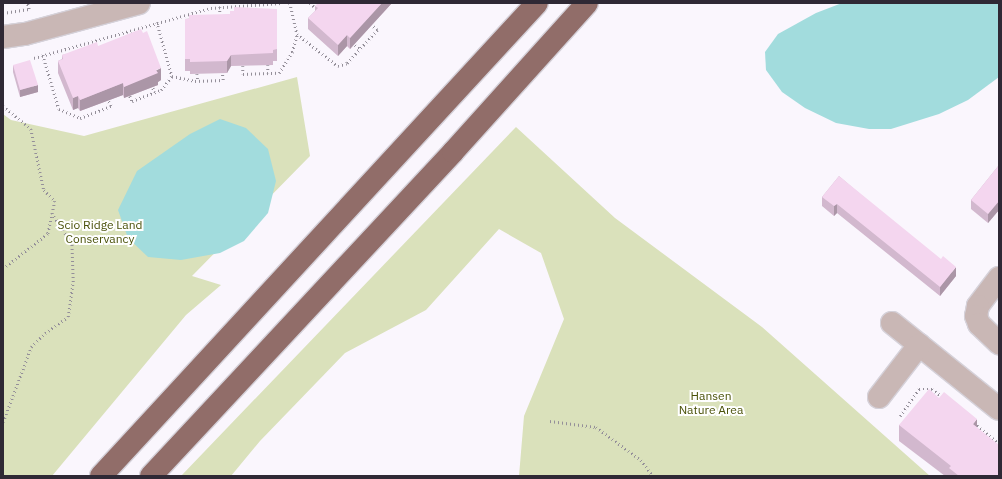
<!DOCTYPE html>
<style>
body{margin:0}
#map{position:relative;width:1002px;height:479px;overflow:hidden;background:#faf6fd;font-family:"IBM Plex Sans",sans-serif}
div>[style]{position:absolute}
.green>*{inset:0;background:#dae1bb}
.water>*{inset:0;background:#a2dcdd}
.path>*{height:2.5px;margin-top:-1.25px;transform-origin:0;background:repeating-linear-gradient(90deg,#948f99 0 1px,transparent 0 4px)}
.roads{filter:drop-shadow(1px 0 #d5d1d9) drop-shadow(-1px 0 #d5d1d9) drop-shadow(0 1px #d5d1d9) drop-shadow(0 -1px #d5d1d9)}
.minor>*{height:22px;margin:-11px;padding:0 11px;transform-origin:11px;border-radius:11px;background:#c9b7b5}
.highway>*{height:22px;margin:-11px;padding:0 11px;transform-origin:11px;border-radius:11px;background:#916d69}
.wall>*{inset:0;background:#d2b8ce}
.shaded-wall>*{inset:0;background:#ab96a7}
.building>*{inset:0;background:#f4d6ef}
span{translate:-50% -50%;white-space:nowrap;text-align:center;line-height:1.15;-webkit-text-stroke:4px #fff;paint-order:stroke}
.park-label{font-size:12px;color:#4a5109}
.frame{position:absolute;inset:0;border:4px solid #2f2935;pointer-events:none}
</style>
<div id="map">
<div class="green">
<div style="clip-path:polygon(297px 77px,310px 156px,192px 276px,221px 285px,186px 315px,52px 476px,3px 476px,3px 114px,11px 120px,84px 136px)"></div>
<div style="clip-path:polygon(516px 127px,615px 218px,762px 327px,930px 476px,519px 476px,524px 416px,564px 319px,541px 253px,499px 229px,426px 310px,345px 353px,260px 441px,231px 476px,181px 476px)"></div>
</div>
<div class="water">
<div style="clip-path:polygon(842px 3px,999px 3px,999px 77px,968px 100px,939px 114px,891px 129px,869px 129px,836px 123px,805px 108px,782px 92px,766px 70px,765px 52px,778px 34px,816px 13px)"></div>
<div style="clip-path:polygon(220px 119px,246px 128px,268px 149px,276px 181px,268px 213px,244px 241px,220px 253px,181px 260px,148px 257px,128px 238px,118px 210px,137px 171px,190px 134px)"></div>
</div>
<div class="path">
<div style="left:290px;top:3px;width:32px;rotate:77deg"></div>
<div style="left:297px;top:34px;width:52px;rotate:38deg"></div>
<div style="left:338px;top:66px;width:9px;rotate:-18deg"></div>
<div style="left:347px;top:63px;width:45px;rotate:-47.7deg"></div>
<div style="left:377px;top:30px;width:6px;rotate:-141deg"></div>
<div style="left:310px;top:3px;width:9px;rotate:41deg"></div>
<div style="left:402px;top:3px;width:4px"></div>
<div style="left:220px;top:7px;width:9px;rotate:90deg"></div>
<div style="left:3px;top:13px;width:26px;rotate:-9deg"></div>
<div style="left:29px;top:9px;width:6px;rotate:-108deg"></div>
<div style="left:157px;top:22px;width:56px;rotate:74.5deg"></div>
<div style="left:172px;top:76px;width:24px;rotate:12deg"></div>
<div style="left:195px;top:81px;width:28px;rotate:-2deg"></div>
<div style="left:223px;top:80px;width:7px;rotate:-98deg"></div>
<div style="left:355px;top:45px;width:6px;rotate:39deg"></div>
<div style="left:43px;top:55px;width:56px;rotate:73.5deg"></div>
<div style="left:59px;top:109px;width:23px;rotate:23deg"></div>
<div style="left:80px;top:118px;width:33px;rotate:-21deg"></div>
<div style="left:111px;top:106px;width:6px;rotate:-121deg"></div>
<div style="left:34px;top:58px;width:184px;rotate:-15.8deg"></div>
<div style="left:211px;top:8px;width:70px;rotate:-4.1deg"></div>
<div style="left:268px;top:65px;width:8px;rotate:90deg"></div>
<div style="left:243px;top:66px;width:8px;rotate:90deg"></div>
<div style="left:243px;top:74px;width:36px;rotate:-2deg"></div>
<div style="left:279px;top:73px;width:25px;rotate:-58deg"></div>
<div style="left:292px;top:52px;width:18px;rotate:-74deg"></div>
<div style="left:197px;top:74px;width:7px;rotate:82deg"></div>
<div style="left:153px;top:88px;width:4px;rotate:63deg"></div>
<div style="left:130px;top:96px;width:5px;rotate:68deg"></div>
<div style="left:132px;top:101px;width:31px;rotate:-21deg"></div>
<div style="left:161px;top:90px;width:18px;rotate:-52deg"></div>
<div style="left:3px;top:106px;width:36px;rotate:39deg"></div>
<div style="left:31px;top:129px;width:62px;rotate:78deg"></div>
<div style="left:44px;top:190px;width:16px;rotate:45deg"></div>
<div style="left:55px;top:201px;width:34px;rotate:102deg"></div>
<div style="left:48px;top:234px;width:57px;rotate:142.1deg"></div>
<div style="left:900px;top:416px;width:33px;rotate:-55deg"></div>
<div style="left:919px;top:389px;width:13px"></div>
<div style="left:932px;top:389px;width:14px;rotate:36deg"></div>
<div style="left:550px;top:421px;width:46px;rotate:7.4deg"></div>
<div style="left:596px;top:427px;width:56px;rotate:36.3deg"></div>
<div style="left:641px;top:460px;width:20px;rotate:53deg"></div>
<div style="left:3px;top:422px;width:80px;rotate:-69.5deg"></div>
<div style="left:31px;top:347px;width:20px;rotate:-45deg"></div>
<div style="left:45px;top:333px;width:28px;rotate:-35deg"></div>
<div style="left:68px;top:317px;width:35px;rotate:-82deg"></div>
<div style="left:73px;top:282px;width:38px;rotate:-92deg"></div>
<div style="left:72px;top:244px;width:36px;rotate:-124deg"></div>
<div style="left:974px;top:423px;width:32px;rotate:39deg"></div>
</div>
<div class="roads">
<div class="minor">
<div style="left:3px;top:37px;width:22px;rotate:-8deg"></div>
<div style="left:25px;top:34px;width:118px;rotate:-15.2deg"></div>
<div style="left:999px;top:278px;width:35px;rotate:127deg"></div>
<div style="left:978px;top:306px;width:10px;rotate:101deg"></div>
<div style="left:976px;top:316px;width:9px;rotate:69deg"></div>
<div style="left:979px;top:324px;width:28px;rotate:44deg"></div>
<div style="left:892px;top:323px;width:137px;rotate:38.8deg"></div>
<div style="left:879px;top:397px;width:66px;rotate:-52.4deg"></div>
</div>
<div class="highway">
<div style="left:101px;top:476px;width:643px;rotate:-47.33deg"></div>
<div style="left:151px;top:476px;width:443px;rotate:-47deg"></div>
<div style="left:453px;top:152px;width:200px;rotate:-48deg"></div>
</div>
</div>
<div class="wall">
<div style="clip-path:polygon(392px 3px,350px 49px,347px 46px,338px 56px,308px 29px,308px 18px,315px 11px,315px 6px)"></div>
<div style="clip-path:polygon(277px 9px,277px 61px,273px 61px,273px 65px,231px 66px,227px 73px,190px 74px,190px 71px,185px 71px,185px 19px)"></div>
<div style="clip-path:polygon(98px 46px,161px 80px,158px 82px,158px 85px,124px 98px,123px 95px,80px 111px,78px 108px,73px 110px,58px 73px,58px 61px,62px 59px,62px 55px)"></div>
<div style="clip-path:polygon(13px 65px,38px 92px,20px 97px,13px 72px)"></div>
<div style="clip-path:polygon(999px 165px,999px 210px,988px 223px,971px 209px,971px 200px)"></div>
<div style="clip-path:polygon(839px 176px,956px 276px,940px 296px,837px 213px,834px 216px,822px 206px,822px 197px)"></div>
<div style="clip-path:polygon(899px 425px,977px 427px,999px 476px,945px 476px,899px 441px)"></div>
</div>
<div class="shaded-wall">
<div style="clip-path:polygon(382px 3px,392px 3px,350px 49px,350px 38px)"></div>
<div style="clip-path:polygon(347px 35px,347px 46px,338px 56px,338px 45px)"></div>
<div style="clip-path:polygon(231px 55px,231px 66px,227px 73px,227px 61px)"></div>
<div style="clip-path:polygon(161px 68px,161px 80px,158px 82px,158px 85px,124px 98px,124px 87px)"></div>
<div style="clip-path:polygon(123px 83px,123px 95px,80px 111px,80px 100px)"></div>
<div style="clip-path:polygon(38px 85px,38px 92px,20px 97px,20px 90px)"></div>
<div style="clip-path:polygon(78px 96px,78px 108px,73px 110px,73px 98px)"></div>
<div style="clip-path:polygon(999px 201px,999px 210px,988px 223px,988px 214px)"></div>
<div style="clip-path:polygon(837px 204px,837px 213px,834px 216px,834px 206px)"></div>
<div style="clip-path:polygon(956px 267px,956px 276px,940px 296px,940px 287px)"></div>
<div style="clip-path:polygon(977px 419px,977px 434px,973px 424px)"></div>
</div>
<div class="building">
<div style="clip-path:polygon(318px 3px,382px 3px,350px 38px,347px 35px,338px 45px,308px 18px,318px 8px,315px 6px)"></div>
<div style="clip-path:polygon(234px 7px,277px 9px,277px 49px,273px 50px,273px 53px,231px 55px,227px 61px,190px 62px,190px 59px,185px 59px,185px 19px,189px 19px,189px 15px,230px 14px,230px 11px,234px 11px)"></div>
<div style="clip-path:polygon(141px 29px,143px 33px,147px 31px,161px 68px,156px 70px,158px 73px,124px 87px,123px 83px,80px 100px,78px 96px,73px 98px,58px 61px,63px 59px,62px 55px,97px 42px,98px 46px)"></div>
<div style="clip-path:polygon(30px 60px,38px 85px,20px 90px,13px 65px)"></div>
<div style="clip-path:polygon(999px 165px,999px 201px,988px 214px,971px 200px)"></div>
<div style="clip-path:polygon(839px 176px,941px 259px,943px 256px,956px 267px,940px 287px,837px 204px,834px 206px,822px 197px)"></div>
<div style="clip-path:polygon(929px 389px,939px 398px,944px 392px,977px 419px,973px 424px,999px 445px,999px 476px,959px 476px,949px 468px,951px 466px,899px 425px)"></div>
</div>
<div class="park-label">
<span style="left:100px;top:232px">Scio Ridge Land<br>Conservancy</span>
<span style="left:711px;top:403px">Hansen<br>Nature Area</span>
</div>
<div class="frame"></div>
</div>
